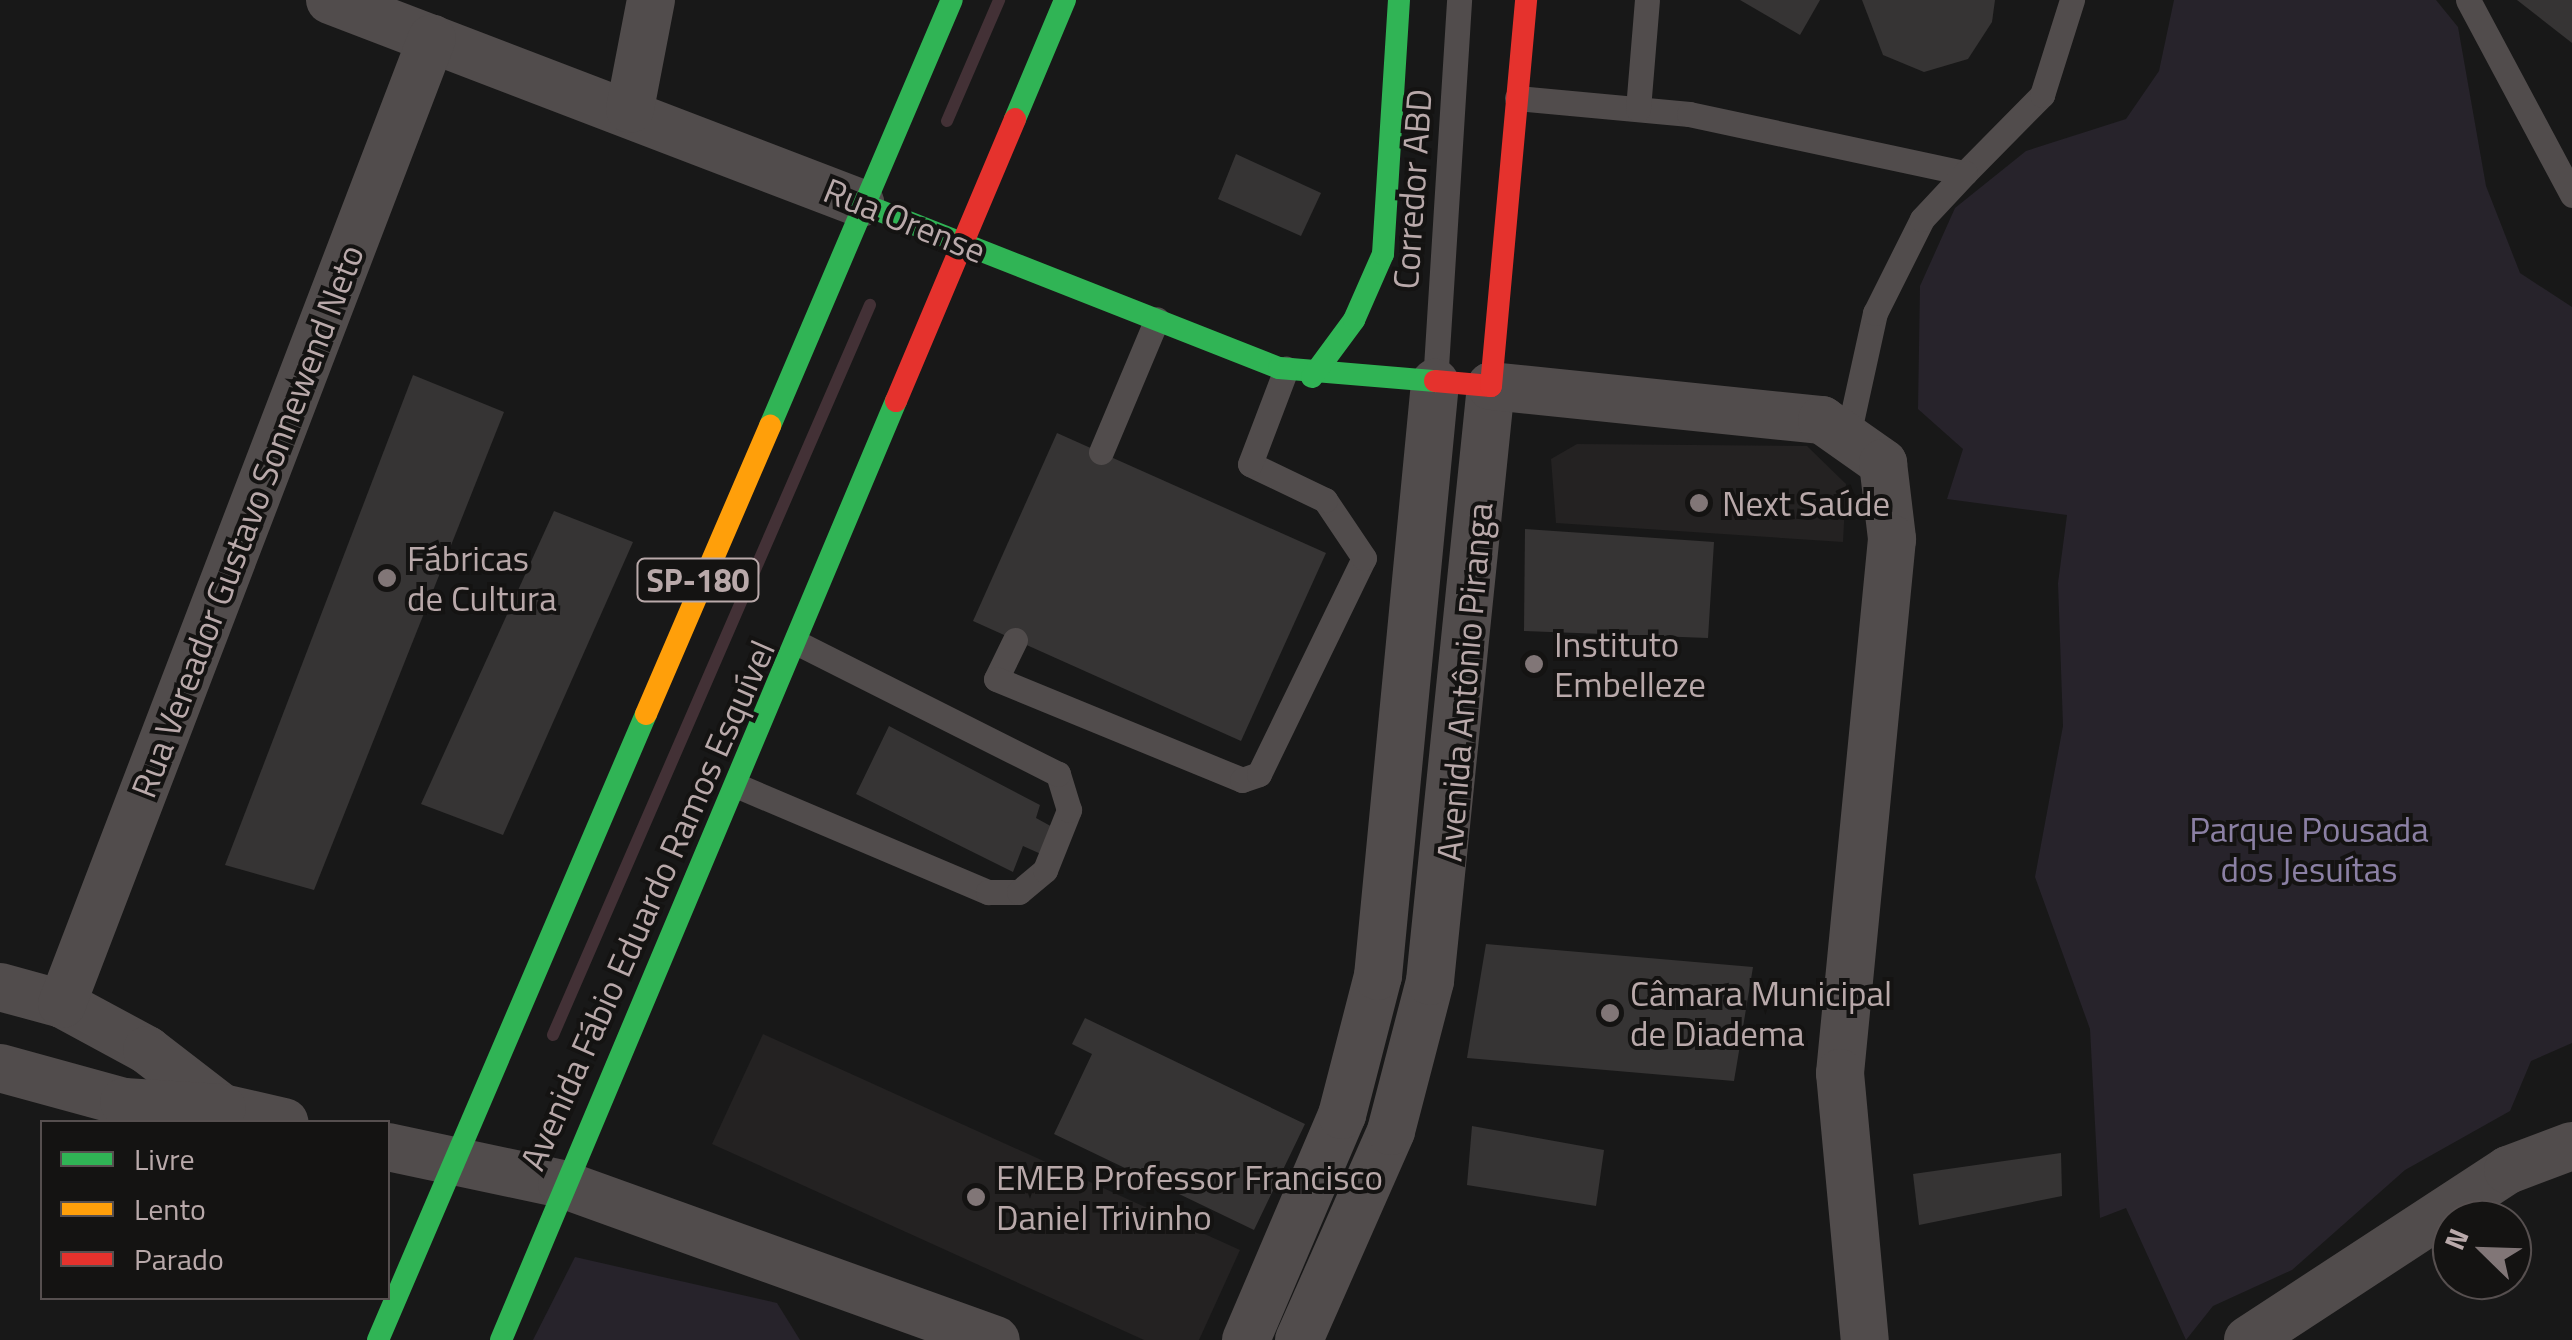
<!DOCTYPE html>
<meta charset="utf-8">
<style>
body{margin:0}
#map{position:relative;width:2572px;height:1340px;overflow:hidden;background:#181818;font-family:"Titillium Web",sans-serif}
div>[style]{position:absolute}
.built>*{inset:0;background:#242222}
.green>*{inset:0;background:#27232b}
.stream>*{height:12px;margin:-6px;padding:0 6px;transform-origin:6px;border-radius:6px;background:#433136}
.building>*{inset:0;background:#363434}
.lane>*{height:25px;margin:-12.5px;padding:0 12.5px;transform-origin:12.5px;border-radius:12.5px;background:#514c4c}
.street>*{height:48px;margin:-24px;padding:0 24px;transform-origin:24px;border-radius:24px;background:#514c4c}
.fast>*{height:22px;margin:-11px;padding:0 11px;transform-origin:11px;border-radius:11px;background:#30b455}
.slow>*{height:22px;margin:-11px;padding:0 11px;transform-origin:11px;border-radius:11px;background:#ff9f0a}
.jam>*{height:22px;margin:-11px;padding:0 11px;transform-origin:11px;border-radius:11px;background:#e5322d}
.dots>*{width:28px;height:28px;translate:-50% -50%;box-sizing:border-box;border:5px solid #141312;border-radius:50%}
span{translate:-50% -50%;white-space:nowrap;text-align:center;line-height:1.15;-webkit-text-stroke:8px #141312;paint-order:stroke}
.shield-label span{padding:2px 8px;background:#141312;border:2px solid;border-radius:8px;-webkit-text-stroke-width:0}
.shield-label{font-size:32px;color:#b9a9aa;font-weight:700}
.street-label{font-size:35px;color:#b9a9aa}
.poi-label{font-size:35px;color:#b9a9aa}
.left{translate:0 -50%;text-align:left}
.park-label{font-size:35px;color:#8b80a4}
.legend{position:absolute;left:40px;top:1120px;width:350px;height:180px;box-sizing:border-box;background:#141312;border:2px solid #564f4f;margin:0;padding:12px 18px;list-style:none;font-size:30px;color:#b9a9aa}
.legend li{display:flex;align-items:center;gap:20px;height:50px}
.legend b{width:50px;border:2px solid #564f4f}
.north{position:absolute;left:2432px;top:1200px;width:100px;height:100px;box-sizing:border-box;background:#141312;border:2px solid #564f4f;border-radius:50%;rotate:293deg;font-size:28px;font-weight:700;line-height:40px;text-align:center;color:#b9a9aa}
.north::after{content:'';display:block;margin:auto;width:35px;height:45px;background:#817677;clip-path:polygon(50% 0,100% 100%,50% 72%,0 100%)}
</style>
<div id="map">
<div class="built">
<div style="clip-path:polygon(1577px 444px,1807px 446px,1846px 484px,1843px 542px,1556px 523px,1551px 459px)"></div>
<div style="clip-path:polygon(763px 1034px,1240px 1250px,1199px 1340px,1144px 1340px,712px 1144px)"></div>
</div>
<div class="green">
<div style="clip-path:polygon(2174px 0,2436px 0,2458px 27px,2486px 186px,2520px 273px,2572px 307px,2572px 1043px,2531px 1061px,2510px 1111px,2405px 1170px,2292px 1270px,2213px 1306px,2186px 1340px,2126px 1208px,2100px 1218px,2090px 1029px,2035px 877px,2063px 726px,2058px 583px,2067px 515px,1947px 499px,1963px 449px,1918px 409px,1920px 286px,1955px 208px,2026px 151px,2126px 119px,2159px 71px)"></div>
<div style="clip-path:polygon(575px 1257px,777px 1303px,800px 1340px,533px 1340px)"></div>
</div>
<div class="stream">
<div style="left:947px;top:121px;width:132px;rotate:-66.7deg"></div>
<div style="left:553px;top:1035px;width:796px;rotate:-66.53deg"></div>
</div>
<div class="building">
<div style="clip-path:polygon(1740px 0,1820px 0,1800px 35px)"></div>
<div style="clip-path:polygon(1862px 0,1995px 0,1992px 22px,1968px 59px,1924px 72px,1883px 55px)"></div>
<div style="clip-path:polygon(2517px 0,2572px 0,2572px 43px)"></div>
<div style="clip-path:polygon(1236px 154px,1321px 193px,1301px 236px,1218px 199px)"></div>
<div style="clip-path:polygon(413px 375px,504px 412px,314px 890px,225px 865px)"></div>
<div style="clip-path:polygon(1057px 433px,1326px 553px,1241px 741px,973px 621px)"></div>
<div style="clip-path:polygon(554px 511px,633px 542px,503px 835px,421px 804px)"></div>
<div style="clip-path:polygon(1525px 529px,1714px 542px,1708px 638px,1524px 631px)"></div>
<div style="clip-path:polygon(889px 726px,1040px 805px,1036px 818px,1056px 829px,1041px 854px,1023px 846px,1013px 872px,856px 794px)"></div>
<div style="clip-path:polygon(1486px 944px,1753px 967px,1734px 1081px,1467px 1058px)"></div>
<div style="clip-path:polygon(1085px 1018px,1305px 1124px,1254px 1230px,1054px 1134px,1092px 1054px,1072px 1044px)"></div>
<div style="clip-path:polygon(1472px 1126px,1604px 1150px,1596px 1206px,1467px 1185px)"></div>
<div style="clip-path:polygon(2061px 1153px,2062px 1196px,1919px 1225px,1913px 1174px)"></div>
</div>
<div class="lane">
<div style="left:2468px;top:0;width:221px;rotate:61.9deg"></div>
<div style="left:1517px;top:98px;width:173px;rotate:5.3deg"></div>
<div style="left:1689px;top:114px;width:282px;rotate:12.1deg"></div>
<div style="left:1965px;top:173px;width:110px;rotate:-45.4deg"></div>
<div style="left:2042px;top:95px;width:100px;rotate:-72.5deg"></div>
<div style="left:1638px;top:109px;width:109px;rotate:-85.3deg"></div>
<div style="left:1435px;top:383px;width:384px;rotate:-86.4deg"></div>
<div style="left:1849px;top:431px;width:121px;rotate:-77.6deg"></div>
<div style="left:1875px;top:313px;width:105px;rotate:-63.4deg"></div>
<div style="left:1922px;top:219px;width:63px;rotate:-46.9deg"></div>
<div style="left:1101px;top:452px;width:144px;rotate:-67.2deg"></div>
<div style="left:1015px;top:640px;width:43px;rotate:116deg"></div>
<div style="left:996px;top:679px;width:266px;rotate:22.3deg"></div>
<div style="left:1242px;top:780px;width:18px;rotate:-19deg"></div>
<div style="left:1259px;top:774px;width:240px;rotate:-64.1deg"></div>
<div style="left:1364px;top:558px;width:70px;rotate:-123.9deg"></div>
<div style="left:1325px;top:500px;width:83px;rotate:-154.4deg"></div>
<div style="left:1250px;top:464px;width:102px;rotate:-69.2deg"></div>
<div style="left:738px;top:786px;width:272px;rotate:23deg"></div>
<div style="left:988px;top:892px;width:31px"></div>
<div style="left:1019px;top:892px;width:34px;rotate:-40deg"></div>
<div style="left:1045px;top:870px;width:65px;rotate:-68.2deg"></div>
<div style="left:1069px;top:810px;width:38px;rotate:-107deg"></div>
<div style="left:1058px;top:774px;width:290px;rotate:-153.3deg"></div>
</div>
<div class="street">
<div style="left:330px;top:0;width:568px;rotate:20.96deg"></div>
<div style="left:630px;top:109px;width:111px;rotate:-79.1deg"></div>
<div style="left:0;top:987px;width:64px;rotate:15.3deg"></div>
<div style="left:62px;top:1004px;width:97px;rotate:28.4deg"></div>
<div style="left:147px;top:1050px;width:95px;rotate:37.7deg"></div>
<div style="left:222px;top:1108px;width:64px;rotate:12.7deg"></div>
<div style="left:62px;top:1004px;width:1034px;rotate:-69.04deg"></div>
<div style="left:0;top:1068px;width:129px;rotate:15.3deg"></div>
<div style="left:124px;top:1102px;width:98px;rotate:3.5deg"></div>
<div style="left:388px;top:1147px;width:178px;rotate:12deg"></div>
<div style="left:562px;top:1184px;width:461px;rotate:19.8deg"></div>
<div style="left:1246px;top:1340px;width:245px;rotate:-66.9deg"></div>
<div style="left:1342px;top:1115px;width:144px;rotate:-75.5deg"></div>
<div style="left:1378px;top:976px;width:596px;rotate:-84.51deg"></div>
<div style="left:1299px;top:1340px;width:228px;rotate:-66.2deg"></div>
<div style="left:1391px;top:1131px;width:155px;rotate:-75.4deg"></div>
<div style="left:1430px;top:981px;width:598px;rotate:-84.15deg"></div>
<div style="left:1491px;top:386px;width:333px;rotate:5.9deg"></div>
<div style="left:1822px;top:420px;width:75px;rotate:35.2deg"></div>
<div style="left:1883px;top:463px;width:77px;rotate:83.2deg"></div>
<div style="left:1892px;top:539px;width:537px;rotate:95.56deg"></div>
<div style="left:1840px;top:1073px;width:268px;rotate:84.7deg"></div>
<div style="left:2248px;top:1340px;width:311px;rotate:-33.2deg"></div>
<div style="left:2508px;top:1170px;width:68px;rotate:-20.6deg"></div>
</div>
<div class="fast">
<div style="left:1015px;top:119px;width:129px;rotate:-67.2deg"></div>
<div style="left:860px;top:203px;width:450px;rotate:21.5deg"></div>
<div style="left:1279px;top:368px;width:157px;rotate:4.8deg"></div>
<div style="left:1312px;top:377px;width:71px;rotate:-53.6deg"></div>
<div style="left:1354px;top:320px;width:72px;rotate:-66.3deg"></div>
<div style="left:1383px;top:254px;width:255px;rotate:-86.4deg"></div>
<div style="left:770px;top:426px;width:463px;rotate:-66.9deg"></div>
<div style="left:378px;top:1340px;width:681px;rotate:-66.82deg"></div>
<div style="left:501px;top:1340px;width:1019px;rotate:-67.19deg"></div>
</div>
<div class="slow">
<div style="left:646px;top:714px;width:314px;rotate:-66.7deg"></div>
</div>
<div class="jam">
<div style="left:1435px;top:381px;width:56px;rotate:5.1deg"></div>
<div style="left:1491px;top:386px;width:388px;rotate:-84.8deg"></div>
<div style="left:896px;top:401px;width:306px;rotate:-67.1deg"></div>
</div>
<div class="dots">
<div style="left:1699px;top:503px;background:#817677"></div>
<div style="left:387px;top:578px;background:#817677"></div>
<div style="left:1534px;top:664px;background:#817677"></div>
<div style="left:1610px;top:1013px;background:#817677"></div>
<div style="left:976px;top:1197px;background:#817677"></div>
</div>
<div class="shield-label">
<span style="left:698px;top:580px">SP-180</span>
</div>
<div class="street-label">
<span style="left:1412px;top:189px;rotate:-86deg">Corredor ABD</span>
<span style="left:905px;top:220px;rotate:22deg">Rua Orense</span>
<span style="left:247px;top:521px;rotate:-69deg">Rua Vereador Gustavo Sonnewend Neto</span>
<span style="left:1464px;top:682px;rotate:-85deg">Avenida Antônio Piranga</span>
<span style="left:647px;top:905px;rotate:-66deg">Avenida Fábio Eduardo Ramos Esquível</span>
</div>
<div class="poi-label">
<span class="left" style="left:1722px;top:503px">Next Saúde</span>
<span class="left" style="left:407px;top:578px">Fábricas<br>de Cultura</span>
<span class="left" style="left:1554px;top:664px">Instituto<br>Embelleze</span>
<span class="left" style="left:1630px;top:1013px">Câmara Municipal<br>de Diadema</span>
<span class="left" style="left:996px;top:1197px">EMEB Professor Francisco<br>Daniel Trivinho</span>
</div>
<div class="park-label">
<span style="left:2309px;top:849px">Parque Pousada<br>dos Jesuítas</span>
</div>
<ul class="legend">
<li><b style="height:12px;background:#30b455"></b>Livre</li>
<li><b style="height:12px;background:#ff9f0a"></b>Lento</li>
<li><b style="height:12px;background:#e5322d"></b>Parado</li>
</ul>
<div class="north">N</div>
</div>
